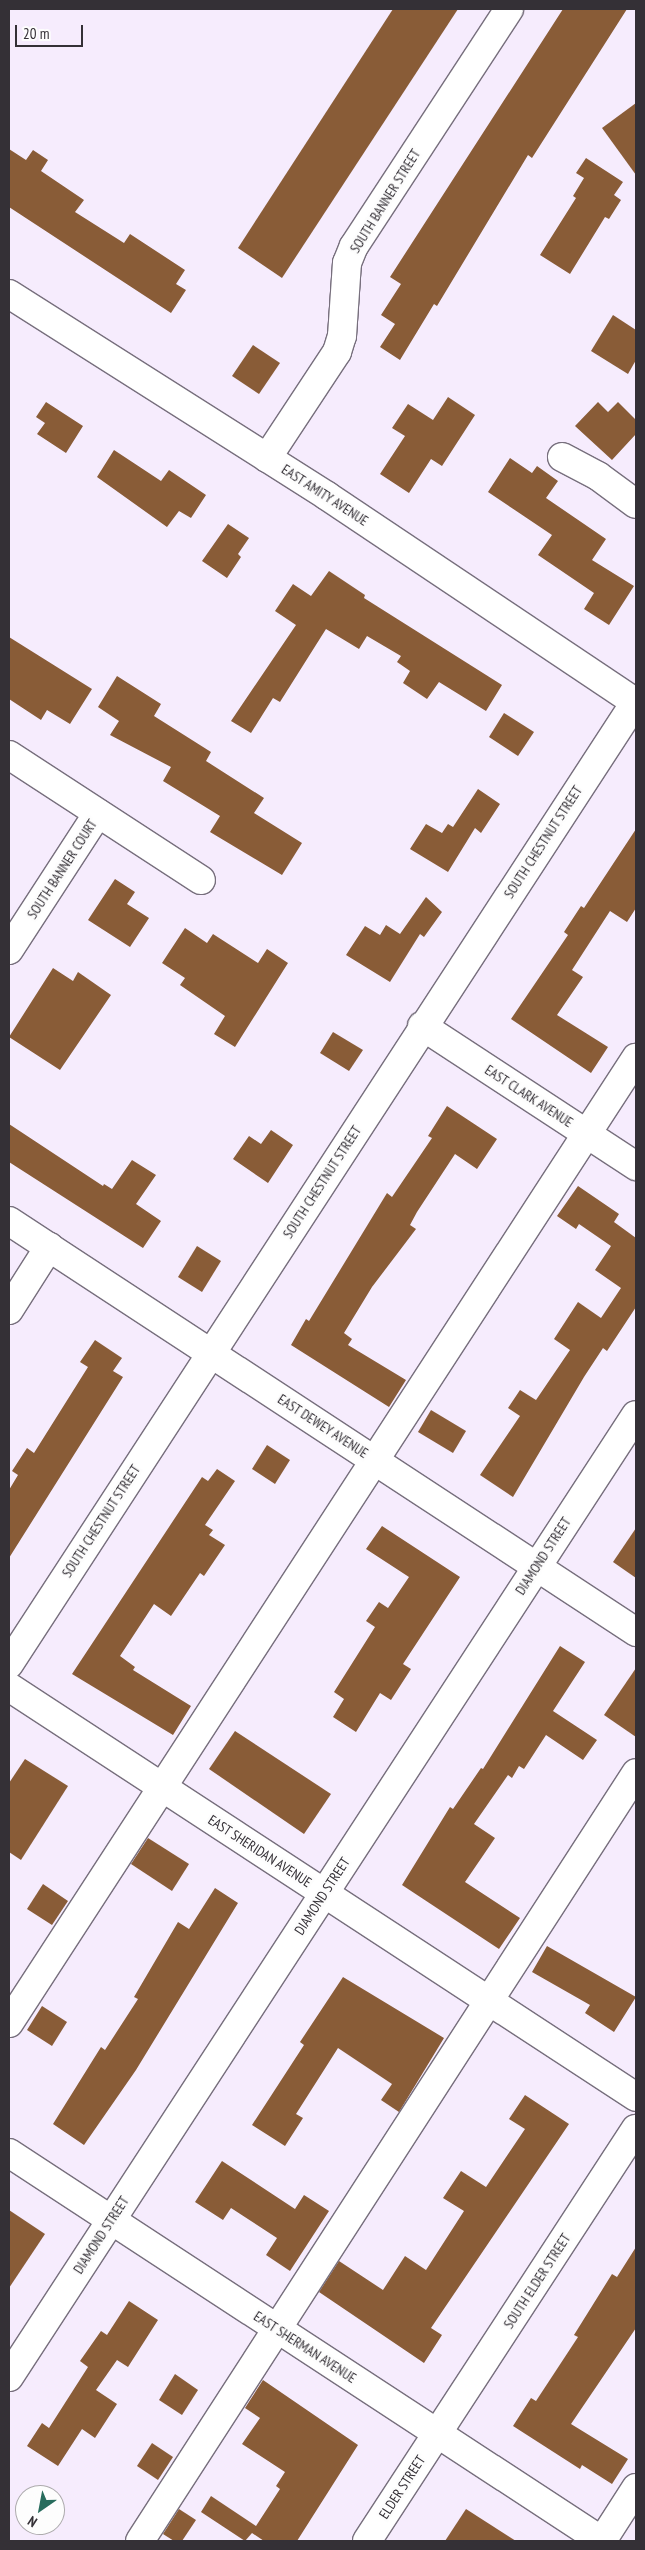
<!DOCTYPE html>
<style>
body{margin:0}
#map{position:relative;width:645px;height:2550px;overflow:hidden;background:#f6ecfd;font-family:"PT Sans Narrow",sans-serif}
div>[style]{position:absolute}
.building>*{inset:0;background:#895c37}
.roads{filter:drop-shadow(1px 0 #776f7d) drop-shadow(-1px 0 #776f7d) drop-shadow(0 1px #776f7d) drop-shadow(0 -1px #776f7d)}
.minor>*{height:28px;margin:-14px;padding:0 14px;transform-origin:14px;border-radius:14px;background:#fff}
.major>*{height:28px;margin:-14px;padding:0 14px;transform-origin:14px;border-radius:14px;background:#fff}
span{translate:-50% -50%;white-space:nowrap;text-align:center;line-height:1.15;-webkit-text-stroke:5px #fdfdfd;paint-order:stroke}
.street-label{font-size:14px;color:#343036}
.frame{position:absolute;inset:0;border:10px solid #343036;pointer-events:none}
.north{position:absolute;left:15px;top:2485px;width:50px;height:50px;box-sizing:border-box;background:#fdfdfd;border:1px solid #adabad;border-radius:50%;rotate:213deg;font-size:14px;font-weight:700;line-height:20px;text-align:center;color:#343036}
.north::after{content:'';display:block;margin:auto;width:18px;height:22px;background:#286c5d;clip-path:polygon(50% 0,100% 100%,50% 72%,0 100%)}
.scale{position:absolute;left:15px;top:25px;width:68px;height:22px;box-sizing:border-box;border:2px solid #343036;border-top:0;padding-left:6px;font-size:15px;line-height:18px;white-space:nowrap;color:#343036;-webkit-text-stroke:4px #fdfdfd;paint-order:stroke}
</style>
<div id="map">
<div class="building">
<div style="clip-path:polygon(393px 9px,458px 9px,282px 278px,238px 248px)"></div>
<div style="clip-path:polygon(563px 9px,627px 9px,532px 158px,528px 155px,437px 306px,434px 304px,400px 360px,380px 347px,395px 324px,381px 315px,401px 284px,390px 277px)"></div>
<div style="clip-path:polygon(636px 103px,636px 175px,602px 128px)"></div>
<div style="clip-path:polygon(9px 149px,26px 160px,33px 150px,48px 160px,41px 171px,84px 200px,75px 212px,124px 243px,130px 234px,185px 270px,176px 284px,186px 290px,171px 313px,9px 207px)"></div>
<div style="clip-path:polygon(586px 158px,623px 182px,614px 195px,621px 200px,609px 219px,605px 217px,570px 274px,540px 255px,576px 198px,573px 196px,584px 178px,576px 173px)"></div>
<div style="clip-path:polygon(613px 315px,636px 330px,636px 360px,628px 374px,591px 351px)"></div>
<div style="clip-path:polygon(253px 345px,280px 363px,259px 394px,232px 376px)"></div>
<div style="clip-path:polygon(448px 397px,475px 415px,442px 466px,431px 459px,409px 493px,380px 474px,405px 436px,392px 428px,408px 404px,433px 420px)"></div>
<div style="clip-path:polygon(46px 402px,83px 426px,66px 453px,37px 434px,45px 423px,36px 417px)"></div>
<div style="clip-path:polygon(598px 402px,608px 412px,618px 402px,636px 420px,636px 434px,612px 460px,575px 426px)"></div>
<div style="clip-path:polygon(114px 450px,161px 481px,169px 470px,206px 495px,191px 518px,179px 511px,167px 527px,97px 477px)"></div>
<div style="clip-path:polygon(510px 458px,532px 473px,537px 466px,558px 481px,546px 498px,606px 539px,592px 560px,634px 586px,609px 625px,584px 609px,594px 593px,538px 555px,552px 535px,488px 492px)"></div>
<div style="clip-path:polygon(228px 524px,249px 538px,238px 554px,241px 557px,227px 578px,202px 561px)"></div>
<div style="clip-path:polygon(329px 571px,365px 595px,364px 598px,502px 685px,486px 711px,439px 682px,427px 699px,403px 683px,410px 671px,397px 662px,401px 656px,367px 636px,359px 649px,326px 629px,280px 702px,273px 698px,251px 733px,231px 721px,296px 625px,275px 611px,293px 584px,311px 596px)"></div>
<div style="clip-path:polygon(9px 637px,92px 689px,70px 724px,47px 710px,41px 720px,9px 699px)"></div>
<div style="clip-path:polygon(117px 676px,161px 704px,154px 716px,211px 752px,206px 761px,264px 798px,254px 813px,302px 843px,282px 875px,210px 832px,220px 816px,163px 781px,171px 767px,110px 735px,119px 721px,98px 707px)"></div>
<div style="clip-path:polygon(504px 713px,534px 732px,518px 756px,489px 737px)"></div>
<div style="clip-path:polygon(478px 789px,500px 804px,481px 833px,475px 828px,448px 872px,410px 849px,426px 824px,442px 833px,448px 824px,453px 827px)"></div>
<div style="clip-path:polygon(636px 829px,636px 908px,627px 922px,610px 911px,572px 970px,583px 977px,557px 1015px,608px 1047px,591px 1073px,511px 1019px,568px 935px,564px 932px,581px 906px,584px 908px)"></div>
<div style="clip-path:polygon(115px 879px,135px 892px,127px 904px,149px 918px,130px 947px,88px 920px)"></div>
<div style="clip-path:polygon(426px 897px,442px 912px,424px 937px,420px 934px,390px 982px,346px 955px,365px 926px,380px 935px,386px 925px,400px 934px)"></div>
<div style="clip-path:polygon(185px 928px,207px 943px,213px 934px,258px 963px,267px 949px,288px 963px,235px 1047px,214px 1034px,225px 1016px,180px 985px,185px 978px,162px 963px)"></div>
<div style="clip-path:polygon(53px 968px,73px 981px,78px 972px,111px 995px,60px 1070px,9px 1037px)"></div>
<div style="clip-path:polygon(333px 1032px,363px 1050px,349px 1071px,320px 1053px)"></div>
<div style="clip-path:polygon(447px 1106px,497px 1139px,477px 1169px,455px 1154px,417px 1212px,410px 1225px,416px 1229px,372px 1287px,344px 1333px,352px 1339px,348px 1345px,406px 1380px,389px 1407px,291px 1345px,306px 1319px,309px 1321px,387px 1193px,392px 1197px,432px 1138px,428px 1136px)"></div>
<div style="clip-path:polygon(9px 1124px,103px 1186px,104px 1184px,112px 1189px,132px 1160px,156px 1175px,136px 1204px,161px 1221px,143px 1248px,9px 1162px)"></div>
<div style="clip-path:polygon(271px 1130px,293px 1145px,268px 1183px,233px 1159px,249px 1136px,261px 1144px)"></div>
<div style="clip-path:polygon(578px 1186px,619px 1214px,614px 1222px,636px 1238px,636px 1307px,607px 1351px,603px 1348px,584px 1377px,513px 1497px,480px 1475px,520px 1416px,508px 1408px,520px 1390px,536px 1400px,570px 1350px,554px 1339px,578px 1302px,601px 1318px,621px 1288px,595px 1270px,611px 1246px,579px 1224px,576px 1229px,557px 1216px)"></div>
<div style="clip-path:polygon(197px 1246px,221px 1261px,202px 1292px,178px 1277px)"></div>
<div style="clip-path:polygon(95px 1340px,122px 1358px,113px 1371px,123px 1377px,9px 1558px,9px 1490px,18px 1475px,12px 1471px,27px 1448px,34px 1453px,88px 1367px,80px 1362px)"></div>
<div style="clip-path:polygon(431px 1410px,466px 1431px,453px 1453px,418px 1432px)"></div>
<div style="clip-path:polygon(267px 1445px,290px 1460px,275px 1484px,252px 1469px)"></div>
<div style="clip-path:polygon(217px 1469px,235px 1481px,205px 1525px,213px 1530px,209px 1535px,225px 1545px,204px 1576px,200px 1573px,171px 1616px,154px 1604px,120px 1656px,135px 1667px,133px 1670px,191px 1706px,173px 1735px,72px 1674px,202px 1477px,208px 1481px)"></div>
<div style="clip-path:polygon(382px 1526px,460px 1577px,403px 1664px,411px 1669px,391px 1700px,380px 1693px,356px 1732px,333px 1717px,344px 1699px,334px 1692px,375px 1627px,366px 1621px,379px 1602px,388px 1608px,409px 1577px,366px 1549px)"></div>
<div style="clip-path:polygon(636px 1528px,636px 1578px,613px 1562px)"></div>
<div style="clip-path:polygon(560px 1646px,585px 1662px,553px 1711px,597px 1740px,583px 1760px,546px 1735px,524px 1769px,519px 1766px,512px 1778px,508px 1775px,474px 1824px,495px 1838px,465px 1882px,520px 1918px,499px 1949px,402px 1885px,450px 1807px,453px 1809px,481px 1768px,483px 1769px)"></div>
<div style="clip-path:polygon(636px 1668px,636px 1737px,604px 1715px)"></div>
<div style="clip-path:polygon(235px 1731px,331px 1794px,304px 1834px,209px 1769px)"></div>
<div style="clip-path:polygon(25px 1759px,68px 1786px,21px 1860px,9px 1852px,9px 1783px)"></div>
<div style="clip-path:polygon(148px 1838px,189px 1864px,172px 1891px,131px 1864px)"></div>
<div style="clip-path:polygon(43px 1884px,68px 1901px,52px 1925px,27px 1909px)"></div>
<div style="clip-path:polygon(215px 1888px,238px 1903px,136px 2070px,84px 2145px,53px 2124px,101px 2047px,105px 2050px,138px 1999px,134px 1997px,178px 1922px,189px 1929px)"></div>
<div style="clip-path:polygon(547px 1946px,636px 1997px,614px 2032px,585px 2013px,590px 2005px,532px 1972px)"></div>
<div style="clip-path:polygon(343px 1977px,444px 2038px,399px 2112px,381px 2100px,392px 2084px,338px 2048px,296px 2114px,303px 2118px,285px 2146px,252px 2125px,304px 2045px,300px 2042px)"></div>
<div style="clip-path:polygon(42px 2006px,67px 2022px,52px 2046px,27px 2030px)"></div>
<div style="clip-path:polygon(525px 2095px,569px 2124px,431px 2328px,442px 2335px,424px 2363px,319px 2292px,339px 2261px,383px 2290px,405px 2256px,426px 2270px,464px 2211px,443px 2198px,461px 2171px,486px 2187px,525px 2129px,509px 2119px)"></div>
<div style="clip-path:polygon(222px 2161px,295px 2209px,304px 2195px,329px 2211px,290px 2271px,266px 2255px,277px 2238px,231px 2208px,223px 2220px,195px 2202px)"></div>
<div style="clip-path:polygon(9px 2210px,45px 2234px,9px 2288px)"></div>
<div style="clip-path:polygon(636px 2247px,636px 2328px,571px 2424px,628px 2459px,612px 2484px,582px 2465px,580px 2469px,513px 2426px,531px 2398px,536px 2401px,578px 2337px,574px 2335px,612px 2274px,617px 2277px)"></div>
<div style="clip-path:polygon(129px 2301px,158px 2320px,128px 2367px,117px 2360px,96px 2390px,117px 2404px,95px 2438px,82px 2429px,58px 2466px,27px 2446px,42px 2423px,49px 2428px,88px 2367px,80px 2361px,101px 2331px,107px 2335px)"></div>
<div style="clip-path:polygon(175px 2374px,198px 2390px,182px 2415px,159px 2400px)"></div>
<div style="clip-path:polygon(263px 2380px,358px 2445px,297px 2541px,264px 2541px,252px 2533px,245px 2541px,201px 2512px,211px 2496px,256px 2526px,280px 2489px,276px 2486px,285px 2472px,242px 2444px,260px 2418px,245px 2408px)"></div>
<div style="clip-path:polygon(152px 2443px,173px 2457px,158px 2480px,137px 2466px)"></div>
<div style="clip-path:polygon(179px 2509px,196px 2520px,182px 2541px,174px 2541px,163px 2534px)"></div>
<div style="clip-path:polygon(466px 2509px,516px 2541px,445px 2541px)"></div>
</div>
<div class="roads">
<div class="minor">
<div style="left:562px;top:457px;width:41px;rotate:27.8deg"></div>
<div style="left:598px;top:476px;width:47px;rotate:36.4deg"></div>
<div style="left:267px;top:458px;width:127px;rotate:-56.6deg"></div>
<div style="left:337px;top:352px;width:17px;rotate:-73deg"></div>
<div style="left:342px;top:336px;width:73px;rotate:-86.1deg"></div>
<div style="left:347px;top:263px;width:18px;rotate:-68deg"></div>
<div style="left:354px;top:246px;width:283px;rotate:-56.8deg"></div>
<div style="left:9px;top:755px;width:229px;rotate:33.1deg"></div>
<div style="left:9px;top:950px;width:163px;rotate:-57deg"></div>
<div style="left:422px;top:1026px;width:256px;rotate:33.2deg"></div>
<div style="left:9px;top:1221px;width:750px;rotate:33.24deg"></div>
<div style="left:9px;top:1310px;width:75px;rotate:-57.6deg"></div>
<div style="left:9px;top:1664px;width:1149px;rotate:-56.93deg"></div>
<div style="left:9px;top:1687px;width:749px;rotate:33.18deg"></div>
<div style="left:9px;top:2023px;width:1151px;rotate:-56.99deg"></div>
<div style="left:9px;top:2153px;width:709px;rotate:33.2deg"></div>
<div style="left:9px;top:2377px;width:1148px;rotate:-56.91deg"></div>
<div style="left:140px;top:2541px;width:914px;rotate:-57.14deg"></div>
<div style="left:367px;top:2541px;width:492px;rotate:-56.9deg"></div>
<div style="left:602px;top:2541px;width:63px;rotate:-57.3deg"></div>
</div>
<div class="major">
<div style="left:9px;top:294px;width:377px;rotate:32.4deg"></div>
<div style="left:327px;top:496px;width:372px;rotate:33.8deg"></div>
</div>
</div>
<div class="street-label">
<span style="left:385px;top:201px;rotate:-58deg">SOUTH BANNER STREET</span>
<span style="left:325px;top:495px;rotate:33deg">EAST AMITY AVENUE</span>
<span style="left:543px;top:842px;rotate:-57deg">SOUTH CHESTNUT STREET</span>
<span style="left:62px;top:869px;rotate:-57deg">SOUTH BANNER COURT</span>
<span style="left:529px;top:1096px;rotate:33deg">EAST CLARK AVENUE</span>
<span style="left:322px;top:1182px;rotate:-57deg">SOUTH CHESTNUT STREET</span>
<span style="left:323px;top:1426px;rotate:33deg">EAST DEWEY AVENUE</span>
<span style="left:101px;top:1521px;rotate:-57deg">SOUTH CHESTNUT STREET</span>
<span style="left:543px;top:1556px;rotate:-57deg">DIAMOND STREET</span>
<span style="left:260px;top:1851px;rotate:33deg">EAST SHERIDAN AVENUE</span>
<span style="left:322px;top:1896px;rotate:-57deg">DIAMOND STREET</span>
<span style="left:101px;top:2235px;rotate:-57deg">DIAMOND STREET</span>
<span style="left:537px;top:2281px;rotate:-57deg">SOUTH ELDER STREET</span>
<span style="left:305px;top:2347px;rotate:33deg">EAST SHERMAN AVENUE</span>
<span style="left:402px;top:2487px;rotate:-57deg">ELDER STREET</span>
</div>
<div class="frame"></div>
<div class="north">N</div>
<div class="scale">20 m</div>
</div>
